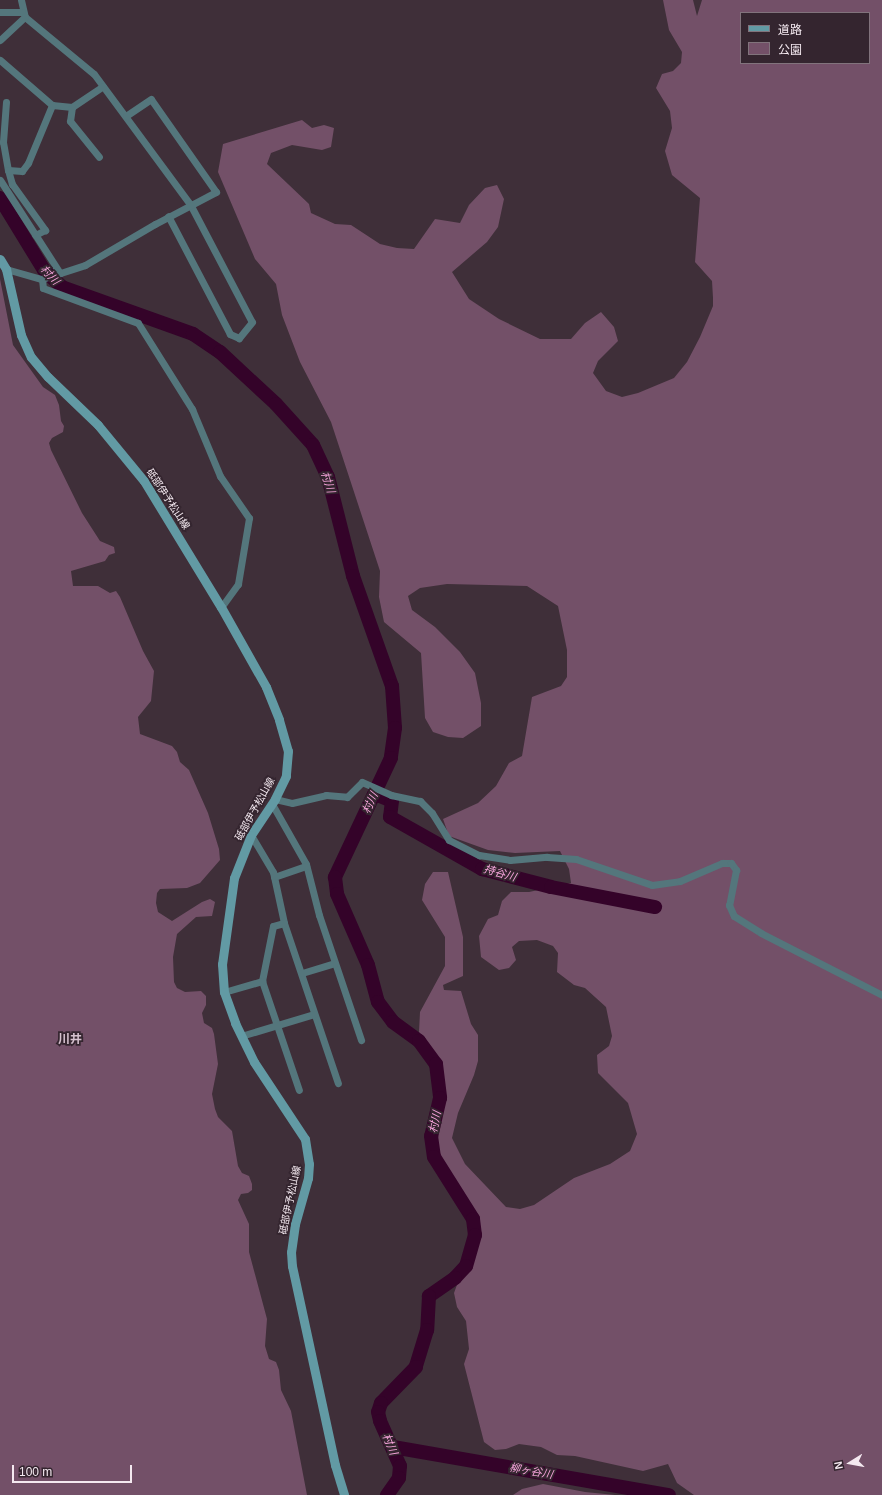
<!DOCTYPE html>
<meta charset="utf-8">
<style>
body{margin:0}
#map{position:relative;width:882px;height:1495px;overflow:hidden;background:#3f2f39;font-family:Arial,"Noto Sans JP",sans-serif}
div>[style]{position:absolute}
.green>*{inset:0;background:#735068}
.river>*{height:14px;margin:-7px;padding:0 7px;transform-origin:7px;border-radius:7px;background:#340329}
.minor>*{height:7px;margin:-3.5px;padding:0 3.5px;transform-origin:3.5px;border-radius:3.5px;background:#54767c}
.secondary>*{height:9px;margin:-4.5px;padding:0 4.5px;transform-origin:4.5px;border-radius:4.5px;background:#629aa4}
span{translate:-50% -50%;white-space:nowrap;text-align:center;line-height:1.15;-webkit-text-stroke:3.5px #34252f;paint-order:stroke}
.street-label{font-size:10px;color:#f4e9f0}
.water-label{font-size:11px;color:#f6a4db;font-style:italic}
.quarter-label{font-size:12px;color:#d5c1ce;font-weight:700}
.legend{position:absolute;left:740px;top:12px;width:130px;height:52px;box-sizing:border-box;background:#34252f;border:1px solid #81737c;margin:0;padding:5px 7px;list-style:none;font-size:12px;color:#f4e9f0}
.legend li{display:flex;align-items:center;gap:8px;height:20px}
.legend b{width:20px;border:1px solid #81737c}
.north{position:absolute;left:830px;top:1443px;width:40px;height:40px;-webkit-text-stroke:3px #34252f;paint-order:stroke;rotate:259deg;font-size:11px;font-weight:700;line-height:16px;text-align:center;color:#f4e9f0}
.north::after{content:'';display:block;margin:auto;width:14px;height:18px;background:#f4e9f0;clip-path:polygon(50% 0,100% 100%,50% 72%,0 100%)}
.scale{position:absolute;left:12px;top:1465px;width:120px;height:18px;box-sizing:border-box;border:2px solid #f4e9f0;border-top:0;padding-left:5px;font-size:12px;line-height:14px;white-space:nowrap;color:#f4e9f0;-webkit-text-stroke:3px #34252f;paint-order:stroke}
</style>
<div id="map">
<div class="green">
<div style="clip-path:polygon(evenodd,663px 0,693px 0,697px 16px,702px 0,882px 0,882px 1495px,694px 1495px,677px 1483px,668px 1464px,643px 1471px,575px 1456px,557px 1455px,541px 1447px,519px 1444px,506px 1449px,495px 1450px,484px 1442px,464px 1364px,469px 1349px,466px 1321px,457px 1307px,454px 1293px,458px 1282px,472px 1268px,480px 1236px,479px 1218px,438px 1155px,436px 1134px,443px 1100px,436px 1056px,419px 1032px,420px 1012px,445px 966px,445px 937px,422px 900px,425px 884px,433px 872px,448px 872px,463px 937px,463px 976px,443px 985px,444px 990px,461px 991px,471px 1024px,478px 1035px,478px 1061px,474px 1075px,458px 1113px,452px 1138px,465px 1164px,506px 1207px,520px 1209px,534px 1205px,574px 1178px,610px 1164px,630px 1151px,637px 1134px,628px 1103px,598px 1073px,597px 1055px,609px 1046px,612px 1036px,606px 1007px,585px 988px,574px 985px,557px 972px,558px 953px,553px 946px,537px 940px,519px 941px,512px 947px,516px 960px,509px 968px,499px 970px,481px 957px,479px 936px,488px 919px,498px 915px,502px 901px,511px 892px,529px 892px,571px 883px,569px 869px,560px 851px,515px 853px,488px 850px,449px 836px,443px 819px,478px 803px,496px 786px,509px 763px,522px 756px,532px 697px,561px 686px,567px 677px,567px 650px,558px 606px,527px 586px,447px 584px,420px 588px,408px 596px,412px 610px,435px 627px,460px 652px,475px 673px,481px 703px,481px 726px,463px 738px,448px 737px,433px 732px,425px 718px,421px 653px,384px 622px,379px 597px,380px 571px,331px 422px,300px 362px,282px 315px,276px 284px,255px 259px,218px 172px,223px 144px,302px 120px,312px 128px,324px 125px,334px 128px,331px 147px,322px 150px,292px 145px,271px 153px,267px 164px,309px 204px,311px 213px,335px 224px,351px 225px,380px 244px,397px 248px,414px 249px,435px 219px,460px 223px,469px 205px,485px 188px,497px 185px,504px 199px,498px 227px,487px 242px,452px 272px,469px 299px,499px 319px,540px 339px,571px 339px,585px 323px,601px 312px,614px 327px,618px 341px,598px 361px,593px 373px,606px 391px,622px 397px,638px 393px,674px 378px,687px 362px,700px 337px,713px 306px,713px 298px,712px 281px,695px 262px,700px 198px,672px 175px,665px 151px,672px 128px,670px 111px,656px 88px,662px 74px,673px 71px,681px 63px,682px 52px,669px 30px,663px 0,741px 13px,869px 13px,869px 63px,741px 63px,741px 13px)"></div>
<div style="clip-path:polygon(0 279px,13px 345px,43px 387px,55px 395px,59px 405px,61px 421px,64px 426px,63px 432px,52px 438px,49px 443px,51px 450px,82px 513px,100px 541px,114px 547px,115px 553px,109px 555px,105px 561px,71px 571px,73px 586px,98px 586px,110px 593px,116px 591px,120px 597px,143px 651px,154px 671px,151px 701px,138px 717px,140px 734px,172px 746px,177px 752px,180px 762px,189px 770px,208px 813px,219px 849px,220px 860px,200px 883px,187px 888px,160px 889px,157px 893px,156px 903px,158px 912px,172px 921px,202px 902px,210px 899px,215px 902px,212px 916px,196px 917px,177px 934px,173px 957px,174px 982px,177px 988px,185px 992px,201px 991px,206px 996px,206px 1005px,202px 1013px,204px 1023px,212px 1028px,214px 1034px,218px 1064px,212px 1094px,215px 1109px,218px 1117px,232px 1131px,238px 1166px,242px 1173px,249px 1176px,252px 1184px,252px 1190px,248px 1193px,241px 1194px,238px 1200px,249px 1224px,249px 1252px,267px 1319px,265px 1346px,269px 1359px,276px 1362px,279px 1370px,281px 1390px,291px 1411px,307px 1495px,0 1495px)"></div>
<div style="clip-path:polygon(543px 1484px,585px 1492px,615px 1495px,513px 1495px,522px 1489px)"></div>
</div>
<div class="river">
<div style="left:0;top:198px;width:84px;rotate:58.6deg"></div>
<div style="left:44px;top:270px;width:25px;rotate:43deg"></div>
<div style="left:62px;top:287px;width:139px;rotate:19.7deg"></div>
<div style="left:193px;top:334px;width:32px;rotate:34deg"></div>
<div style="left:220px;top:352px;width:76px;rotate:42.9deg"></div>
<div style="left:276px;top:404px;width:55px;rotate:47.9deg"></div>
<div style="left:313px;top:445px;width:35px;rotate:65deg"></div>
<div style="left:328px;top:477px;width:102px;rotate:75.8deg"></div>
<div style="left:353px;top:576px;width:117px;rotate:70.5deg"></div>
<div style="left:392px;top:686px;width:42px;rotate:85.9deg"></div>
<div style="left:395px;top:728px;width:30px;rotate:98deg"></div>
<div style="left:391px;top:758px;width:132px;rotate:115.2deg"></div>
<div style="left:335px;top:877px;width:17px;rotate:83deg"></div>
<div style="left:337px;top:894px;width:77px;rotate:66.4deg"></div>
<div style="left:368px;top:965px;width:38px;rotate:75deg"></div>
<div style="left:378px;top:1002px;width:25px;rotate:53deg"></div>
<div style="left:393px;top:1022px;width:32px;rotate:36deg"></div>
<div style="left:419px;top:1041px;width:29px;rotate:54deg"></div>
<div style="left:436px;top:1064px;width:34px;rotate:83deg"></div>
<div style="left:440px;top:1098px;width:39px;rotate:103deg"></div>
<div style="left:431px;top:1136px;width:21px;rotate:82deg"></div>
<div style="left:434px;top:1157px;width:73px;rotate:57.8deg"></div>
<div style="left:473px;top:1219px;width:16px;rotate:83deg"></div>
<div style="left:475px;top:1235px;width:32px;rotate:106deg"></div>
<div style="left:466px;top:1266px;width:16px;rotate:133deg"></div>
<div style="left:455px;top:1278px;width:32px;rotate:145deg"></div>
<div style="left:429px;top:1296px;width:34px;rotate:93deg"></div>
<div style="left:427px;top:1330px;width:39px;rotate:107deg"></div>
<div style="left:416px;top:1367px;width:50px;rotate:134.2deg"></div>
<div style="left:381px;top:1403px;width:9px;rotate:108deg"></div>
<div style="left:378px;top:1412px;width:9px;rotate:77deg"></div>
<div style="left:380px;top:1421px;width:49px;rotate:66deg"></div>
<div style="left:400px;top:1466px;width:12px;rotate:95deg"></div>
<div style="left:399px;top:1478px;width:21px;rotate:125deg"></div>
<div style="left:375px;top:794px;width:18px;rotate:22deg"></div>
<div style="left:392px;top:801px;width:16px;rotate:97deg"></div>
<div style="left:390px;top:817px;width:106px;rotate:29.5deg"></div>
<div style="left:482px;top:869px;width:71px;rotate:14.6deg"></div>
<div style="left:551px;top:887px;width:106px;rotate:10.9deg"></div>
<div style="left:393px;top:1447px;width:280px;rotate:9.9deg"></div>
</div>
<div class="minor">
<div style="left:21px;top:0;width:17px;rotate:77deg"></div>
<div style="left:25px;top:17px;width:89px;rotate:39.6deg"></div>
<div style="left:94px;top:74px;width:162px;rotate:53.6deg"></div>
<div style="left:190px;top:204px;width:133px;rotate:62.3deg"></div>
<div style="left:252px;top:322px;width:21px;rotate:129deg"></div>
<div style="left:239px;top:338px;width:10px;rotate:-156deg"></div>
<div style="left:230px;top:334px;width:133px;rotate:-117.7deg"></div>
<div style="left:0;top:12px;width:22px"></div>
<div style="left:0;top:40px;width:34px;rotate:-43deg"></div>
<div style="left:0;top:60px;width:69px;rotate:40.9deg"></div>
<div style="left:52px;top:105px;width:20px;rotate:6deg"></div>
<div style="left:72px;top:107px;width:37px;rotate:-34deg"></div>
<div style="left:6px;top:102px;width:40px;rotate:94.3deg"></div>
<div style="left:3px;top:142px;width:28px;rotate:80deg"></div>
<div style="left:8px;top:170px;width:15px;rotate:74deg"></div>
<div style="left:12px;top:184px;width:57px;rotate:54.3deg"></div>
<div style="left:45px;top:230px;width:11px;rotate:153deg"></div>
<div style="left:72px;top:107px;width:14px;rotate:98deg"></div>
<div style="left:70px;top:121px;width:46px;rotate:51.1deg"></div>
<div style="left:8px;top:170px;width:14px;rotate:4deg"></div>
<div style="left:22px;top:171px;width:10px;rotate:-53deg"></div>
<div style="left:28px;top:163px;width:63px;rotate:-67.5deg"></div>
<div style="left:0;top:180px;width:111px;rotate:57.2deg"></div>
<div style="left:6px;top:269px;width:37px;rotate:16deg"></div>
<div style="left:42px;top:279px;width:45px;rotate:-18deg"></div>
<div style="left:85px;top:265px;width:81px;rotate:-30.4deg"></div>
<div style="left:155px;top:224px;width:69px;rotate:-27.7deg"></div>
<div style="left:216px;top:192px;width:113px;rotate:-125deg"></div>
<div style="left:151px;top:99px;width:30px;rotate:146deg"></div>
<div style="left:42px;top:279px;width:9px;rotate:84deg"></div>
<div style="left:43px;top:288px;width:101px;rotate:20.2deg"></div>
<div style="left:138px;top:323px;width:102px;rotate:57.9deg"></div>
<div style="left:192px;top:409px;width:73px;rotate:67.3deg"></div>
<div style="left:220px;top:476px;width:51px;rotate:55.4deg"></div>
<div style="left:249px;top:518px;width:67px;rotate:99.5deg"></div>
<div style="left:238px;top:584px;width:29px;rotate:126deg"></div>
<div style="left:275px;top:799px;width:17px;rotate:13deg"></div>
<div style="left:292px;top:803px;width:35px;rotate:-13deg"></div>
<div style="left:326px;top:795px;width:21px;rotate:5deg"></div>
<div style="left:347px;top:797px;width:21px;rotate:-45deg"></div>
<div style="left:362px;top:782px;width:32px;rotate:24deg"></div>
<div style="left:391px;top:795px;width:30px;rotate:12deg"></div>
<div style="left:420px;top:801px;width:17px;rotate:45deg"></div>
<div style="left:432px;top:813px;width:32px;rotate:58deg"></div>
<div style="left:449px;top:840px;width:34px;rotate:27deg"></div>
<div style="left:479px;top:855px;width:31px;rotate:9deg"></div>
<div style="left:510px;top:860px;width:37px;rotate:-5deg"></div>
<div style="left:547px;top:857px;width:29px;rotate:4deg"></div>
<div style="left:576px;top:859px;width:80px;rotate:18.9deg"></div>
<div style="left:652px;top:885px;width:28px;rotate:-8deg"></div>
<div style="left:680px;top:881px;width:46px;rotate:-23.2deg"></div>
<div style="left:722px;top:863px;width:9px"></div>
<div style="left:731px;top:863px;width:9px;rotate:54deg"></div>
<div style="left:736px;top:870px;width:36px;rotate:101deg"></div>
<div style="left:729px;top:905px;width:12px;rotate:66deg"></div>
<div style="left:734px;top:916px;width:32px;rotate:32deg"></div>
<div style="left:761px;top:933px;width:136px;rotate:27.1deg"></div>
<div style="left:272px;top:804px;width:69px;rotate:60.5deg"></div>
<div style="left:306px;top:864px;width:53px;rotate:75.7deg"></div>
<div style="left:319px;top:915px;width:132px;rotate:71.4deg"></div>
<div style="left:251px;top:835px;width:43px;rotate:59.3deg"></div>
<div style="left:273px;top:872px;width:52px;rotate:77.8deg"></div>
<div style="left:284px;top:923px;width:169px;rotate:71.4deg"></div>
<div style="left:274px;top:877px;width:34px;rotate:-19deg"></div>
<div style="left:284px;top:923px;width:11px;rotate:165deg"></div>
<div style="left:273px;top:926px;width:56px;rotate:101.3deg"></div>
<div style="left:262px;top:981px;width:115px;rotate:71.3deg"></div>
<div style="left:302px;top:973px;width:34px;rotate:-17deg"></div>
<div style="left:224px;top:992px;width:40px;rotate:-16deg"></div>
<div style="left:241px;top:1036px;width:76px;rotate:-16.8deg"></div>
</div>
<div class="secondary">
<div style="left:0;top:259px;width:12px;rotate:59deg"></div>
<div style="left:6px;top:269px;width:68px;rotate:77.2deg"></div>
<div style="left:21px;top:335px;width:24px;rotate:66deg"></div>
<div style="left:31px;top:357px;width:26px;rotate:50deg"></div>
<div style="left:48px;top:377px;width:69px;rotate:43.8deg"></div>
<div style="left:98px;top:425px;width:72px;rotate:50.6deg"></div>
<div style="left:144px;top:481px;width:148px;rotate:58.6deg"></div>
<div style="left:221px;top:607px;width:92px;rotate:60.6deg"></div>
<div style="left:266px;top:687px;width:35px;rotate:68deg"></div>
<div style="left:279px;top:720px;width:32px;rotate:74deg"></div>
<div style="left:288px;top:751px;width:25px;rotate:95deg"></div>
<div style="left:286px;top:776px;width:25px;rotate:116deg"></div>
<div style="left:275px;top:799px;width:43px;rotate:123.7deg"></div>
<div style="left:251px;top:835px;width:46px;rotate:111.6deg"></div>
<div style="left:234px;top:878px;width:87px;rotate:97.9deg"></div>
<div style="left:222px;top:964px;width:28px;rotate:86deg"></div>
<div style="left:224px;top:992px;width:33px;rotate:70deg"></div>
<div style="left:235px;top:1023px;width:43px;rotate:64deg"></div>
<div style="left:254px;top:1062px;width:92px;rotate:56.5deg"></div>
<div style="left:305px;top:1139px;width:25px;rotate:81deg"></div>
<div style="left:309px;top:1164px;width:14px;rotate:94deg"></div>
<div style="left:308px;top:1178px;width:48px;rotate:105.8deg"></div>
<div style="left:295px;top:1224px;width:28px;rotate:98deg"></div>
<div style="left:291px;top:1252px;width:14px;rotate:86deg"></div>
<div style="left:292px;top:1266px;width:204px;rotate:77.8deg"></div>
<div style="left:335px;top:1465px;width:31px;rotate:73deg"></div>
</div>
<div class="street-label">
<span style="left:168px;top:499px;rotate:57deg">砥部伊予松山線</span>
<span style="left:255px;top:809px;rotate:-61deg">砥部伊予松山線</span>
<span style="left:290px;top:1200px;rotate:-78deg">砥部伊予松山線</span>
</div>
<div class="water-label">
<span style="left:50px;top:275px;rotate:47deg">村川</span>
<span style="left:328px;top:482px;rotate:72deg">村川</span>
<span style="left:370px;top:803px;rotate:-65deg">村川</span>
<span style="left:500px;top:873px;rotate:16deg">持谷川</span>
<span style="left:435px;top:1122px;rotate:-78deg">村川</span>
<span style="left:390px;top:1444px;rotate:67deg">村川</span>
<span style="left:531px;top:1471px;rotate:10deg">柳ヶ谷川</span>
</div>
<div class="quarter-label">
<span style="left:70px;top:1040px">川井</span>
</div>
<ul class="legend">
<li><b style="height:5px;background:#629aa4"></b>道路</li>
<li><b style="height:11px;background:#735068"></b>公園</li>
</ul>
<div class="north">N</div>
<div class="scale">100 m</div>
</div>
